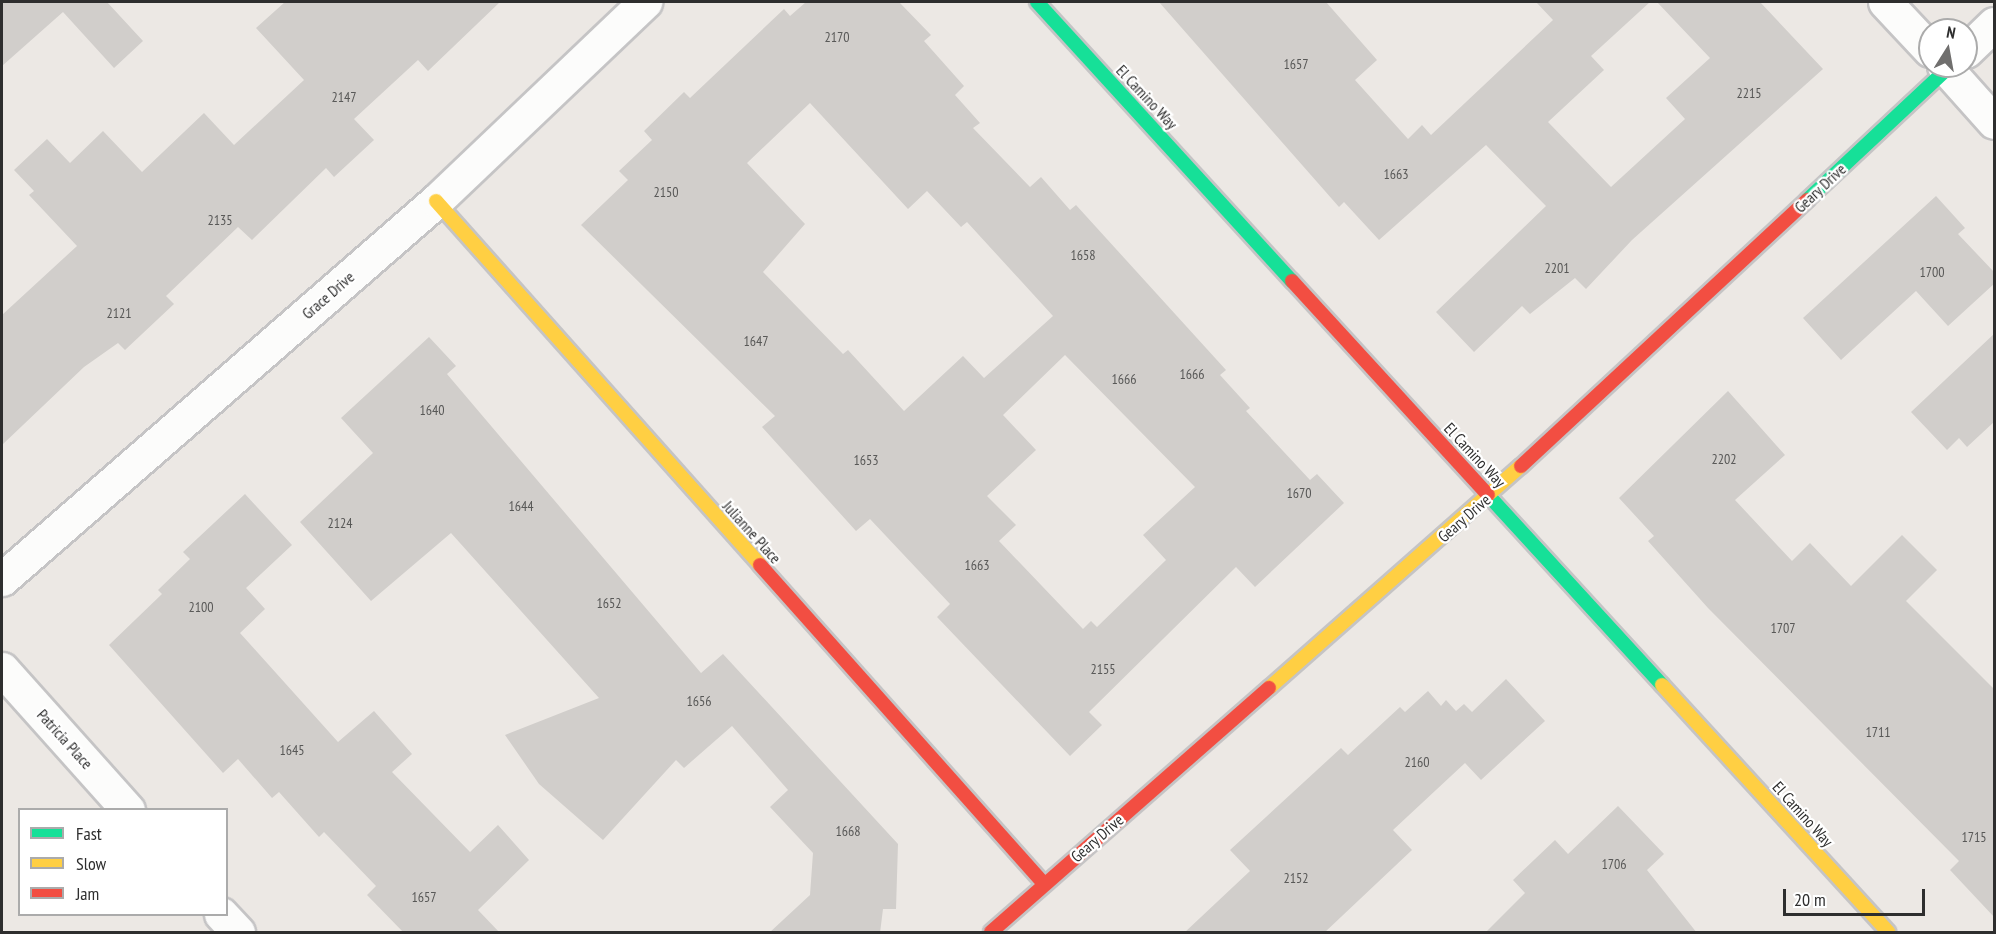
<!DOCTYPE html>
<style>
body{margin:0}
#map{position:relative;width:1996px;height:934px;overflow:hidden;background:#ece8e4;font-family:"PT Sans Narrow",sans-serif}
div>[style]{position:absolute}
.building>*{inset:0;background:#d1cecb}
.roads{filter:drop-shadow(2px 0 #c5c4c5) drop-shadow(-2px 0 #c5c4c5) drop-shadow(0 2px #c5c4c5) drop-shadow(0 -2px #c5c4c5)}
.street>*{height:33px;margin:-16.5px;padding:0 16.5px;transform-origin:16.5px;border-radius:16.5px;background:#fcfcfb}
.fast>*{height:14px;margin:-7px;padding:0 7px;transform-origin:7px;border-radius:7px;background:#16e098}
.slow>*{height:14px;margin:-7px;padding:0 7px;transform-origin:7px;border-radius:7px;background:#ffcf43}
.jam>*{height:14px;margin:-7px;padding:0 7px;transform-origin:7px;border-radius:7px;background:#f24e42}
span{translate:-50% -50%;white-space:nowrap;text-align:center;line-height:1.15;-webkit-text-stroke:4.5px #fff;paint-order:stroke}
.number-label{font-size:14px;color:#585857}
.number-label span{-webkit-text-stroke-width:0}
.street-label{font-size:16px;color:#2e2e2e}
.frame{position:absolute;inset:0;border:3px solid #2e2e2e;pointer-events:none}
.legend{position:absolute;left:18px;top:808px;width:210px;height:108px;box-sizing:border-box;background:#fff;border:2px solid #ababab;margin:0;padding:8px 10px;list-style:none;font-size:18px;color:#2e2e2e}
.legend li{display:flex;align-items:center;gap:12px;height:30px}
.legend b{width:30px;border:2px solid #ababab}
.north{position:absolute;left:1918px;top:18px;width:60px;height:60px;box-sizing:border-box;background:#fff;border:2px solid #ababab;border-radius:50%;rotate:11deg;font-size:16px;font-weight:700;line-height:24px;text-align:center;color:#2e2e2e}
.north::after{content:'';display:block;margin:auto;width:21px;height:27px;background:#706f6e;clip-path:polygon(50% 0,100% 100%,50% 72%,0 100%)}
.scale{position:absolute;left:1783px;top:889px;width:142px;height:27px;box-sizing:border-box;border:3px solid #2e2e2e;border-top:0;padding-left:8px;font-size:18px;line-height:21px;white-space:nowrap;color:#2e2e2e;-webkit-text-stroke:4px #fff;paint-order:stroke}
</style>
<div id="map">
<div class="building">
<div style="clip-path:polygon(2px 2px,107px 2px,143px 41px,114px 68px,63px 12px,2px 66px)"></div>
<div style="clip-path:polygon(285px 2px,500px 2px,428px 71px,418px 60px,354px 119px,374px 140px,334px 177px,326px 168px,252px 240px,238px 227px,166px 296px,174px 304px,125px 350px,118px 343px,84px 367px,2px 445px,2px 315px,77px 246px,29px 195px,34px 191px,14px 170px,47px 139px,70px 163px,103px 131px,142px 172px,204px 113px,234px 145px,304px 80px,256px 28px)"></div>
<div style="clip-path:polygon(evenodd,806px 2px,899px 2px,931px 35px,924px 41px,964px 86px,955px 95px,980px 123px,973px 128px,1030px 187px,1041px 177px,1070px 210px,1076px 205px,1226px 370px,1220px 375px,1250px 408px,1246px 411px,1310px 480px,1317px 474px,1344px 503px,1255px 587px,1236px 567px,1089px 712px,1102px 725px,1070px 756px,937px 617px,950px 604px,870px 519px,856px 531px,762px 427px,775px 416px,581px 225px,628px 180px,619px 171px,652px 140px,644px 131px,684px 92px,690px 98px,784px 9px,790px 16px,806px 2px,810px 103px,908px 209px,927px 191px,961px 227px,967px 222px,1053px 316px,984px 378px,963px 356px,904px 411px,848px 350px,843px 354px,763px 272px,805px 224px,747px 163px,810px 103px,806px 2px,1065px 355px,1195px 487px,1143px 535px,1166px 560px,1097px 627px,1091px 621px,1083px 629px,999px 541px,1016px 525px,987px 496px,1036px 450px,1003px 415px,1065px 355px)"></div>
<div style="clip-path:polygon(1159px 2px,1326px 2px,1377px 60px,1355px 80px,1408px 139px,1422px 125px,1431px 135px,1553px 20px,1536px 2px,1650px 2px,1591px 56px,1604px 70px,1548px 122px,1611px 187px,1685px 119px,1666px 98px,1710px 58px,1657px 2px,1760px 2px,1823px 69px,1632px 240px,1586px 289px,1575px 278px,1530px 314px,1522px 306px,1474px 352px,1436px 312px,1546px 206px,1486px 145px,1379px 240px,1344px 202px,1339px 207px)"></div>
<div style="clip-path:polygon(1936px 196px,1965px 228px,1958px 234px,1995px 273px,1995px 283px,1948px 326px,1916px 291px,1841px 360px,1803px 318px)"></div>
<div style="clip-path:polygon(1995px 333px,1995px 421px,1967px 447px,1959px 438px,1947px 450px,1911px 412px)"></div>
<div style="clip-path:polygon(429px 337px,456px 366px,447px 374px,701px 673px,723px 654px,898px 844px,896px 909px,883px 909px,880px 933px,769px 933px,810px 895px,813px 853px,770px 807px,788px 790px,732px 726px,684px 768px,676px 760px,603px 840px,539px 784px,505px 735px,599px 698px,451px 533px,371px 601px,300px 522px,373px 453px,341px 418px)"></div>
<div style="clip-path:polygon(1728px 391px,1785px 455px,1735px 500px,1792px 561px,1810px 543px,1851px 586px,1902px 535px,1937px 570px,1906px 601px,1995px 690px,1995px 918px,1950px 870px,1959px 861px,1708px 608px,1648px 541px,1654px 536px,1619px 498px)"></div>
<div style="clip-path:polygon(245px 494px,292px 545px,246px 588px,265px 609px,240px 633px,338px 742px,374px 711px,412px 754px,392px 772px,470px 852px,498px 825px,529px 860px,478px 910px,500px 933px,404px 933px,367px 895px,376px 886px,324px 832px,319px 837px,279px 792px,272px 798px,238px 759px,223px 773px,109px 645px,162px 594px,158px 590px,190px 559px,183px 552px)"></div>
<div style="clip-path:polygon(1506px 679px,1545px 721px,1481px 780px,1465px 763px,1393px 830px,1412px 850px,1324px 933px,1184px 933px,1250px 871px,1230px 850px,1341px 748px,1348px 755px,1400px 707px,1405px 712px,1428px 691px,1441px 706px,1446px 700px,1456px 711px,1464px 704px,1472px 712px)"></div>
<div style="clip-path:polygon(1618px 806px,1664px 854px,1647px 870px,1697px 933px,1485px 933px,1525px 893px,1513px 880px,1555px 840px,1568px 854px)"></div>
</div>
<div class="roads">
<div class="street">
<div style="left:1885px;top:2px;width:66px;rotate:46.8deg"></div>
<div style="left:1966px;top:51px;width:39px;rotate:-44deg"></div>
<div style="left:1944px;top:66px;width:75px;rotate:48.2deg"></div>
<div style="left:2px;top:579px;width:576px;rotate:-41.05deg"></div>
<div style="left:436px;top:201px;width:289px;rotate:-43.6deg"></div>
<div style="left:2px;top:669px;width:189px;rotate:48.2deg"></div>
<div style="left:221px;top:914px;width:25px;rotate:47deg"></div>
</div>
<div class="fast">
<div style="left:1037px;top:2px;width:378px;rotate:47.6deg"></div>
<div style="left:1807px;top:200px;width:196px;rotate:-43.1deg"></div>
<div style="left:1488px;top:495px;width:258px;rotate:47.5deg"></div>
</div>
<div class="slow">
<div style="left:436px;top:201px;width:487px;rotate:48.3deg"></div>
<div style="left:1662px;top:685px;width:335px;rotate:47.5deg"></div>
<div style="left:1269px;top:688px;width:336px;rotate:-41.4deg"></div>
</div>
<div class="jam">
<div style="left:1292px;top:281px;width:290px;rotate:47.5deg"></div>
<div style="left:1521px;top:466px;width:391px;rotate:-42.9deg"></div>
<div style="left:760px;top:565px;width:427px;rotate:48.3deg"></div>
<div style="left:991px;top:932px;width:370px;rotate:-41.3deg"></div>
</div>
</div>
<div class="number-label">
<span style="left:837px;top:37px">2170</span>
<span style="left:1296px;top:64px">1657</span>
<span style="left:1749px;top:93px">2215</span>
<span style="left:344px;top:97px">2147</span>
<span style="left:1396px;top:174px">1663</span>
<span style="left:666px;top:192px">2150</span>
<span style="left:220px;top:220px">2135</span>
<span style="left:1083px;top:255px">1658</span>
<span style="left:1557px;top:268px">2201</span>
<span style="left:1932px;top:272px">1700</span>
<span style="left:119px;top:313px">2121</span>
<span style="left:756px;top:341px">1647</span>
<span style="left:1192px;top:374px">1666</span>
<span style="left:1124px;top:379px">1666</span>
<span style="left:432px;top:410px">1640</span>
<span style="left:1724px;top:459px">2202</span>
<span style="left:866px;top:460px">1653</span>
<span style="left:1299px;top:493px">1670</span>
<span style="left:521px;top:506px">1644</span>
<span style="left:340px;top:523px">2124</span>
<span style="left:977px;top:565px">1663</span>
<span style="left:609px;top:603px">1652</span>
<span style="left:201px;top:607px">2100</span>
<span style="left:1783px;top:628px">1707</span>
<span style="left:1103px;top:669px">2155</span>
<span style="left:699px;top:701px">1656</span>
<span style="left:1878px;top:732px">1711</span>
<span style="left:292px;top:750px">1645</span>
<span style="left:1417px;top:762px">2160</span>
<span style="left:848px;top:831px">1668</span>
<span style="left:1974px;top:837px">1715</span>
<span style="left:1614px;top:864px">1706</span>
<span style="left:1296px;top:878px">2152</span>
<span style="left:424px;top:897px">1657</span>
</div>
<div class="street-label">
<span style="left:1147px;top:97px;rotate:47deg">El Camino Way</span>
<span style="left:1820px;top:188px;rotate:-43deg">Geary Drive</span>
<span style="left:328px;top:295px;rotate:-41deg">Grace Drive</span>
<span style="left:1475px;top:455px;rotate:47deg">El Camino Way</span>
<span style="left:1464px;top:518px;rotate:-41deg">Geary Drive</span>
<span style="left:752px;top:532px;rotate:48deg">Julianne Place</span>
<span style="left:65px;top:739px;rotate:48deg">Patricia Place</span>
<span style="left:1803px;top:814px;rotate:48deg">El Camino Way</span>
<span style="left:1097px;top:838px;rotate:-41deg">Geary Drive</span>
</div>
<div class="frame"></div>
<ul class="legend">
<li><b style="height:8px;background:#16e098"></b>Fast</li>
<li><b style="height:8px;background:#ffcf43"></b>Slow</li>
<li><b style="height:8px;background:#f24e42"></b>Jam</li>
</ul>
<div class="north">N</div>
<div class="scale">20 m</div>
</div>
